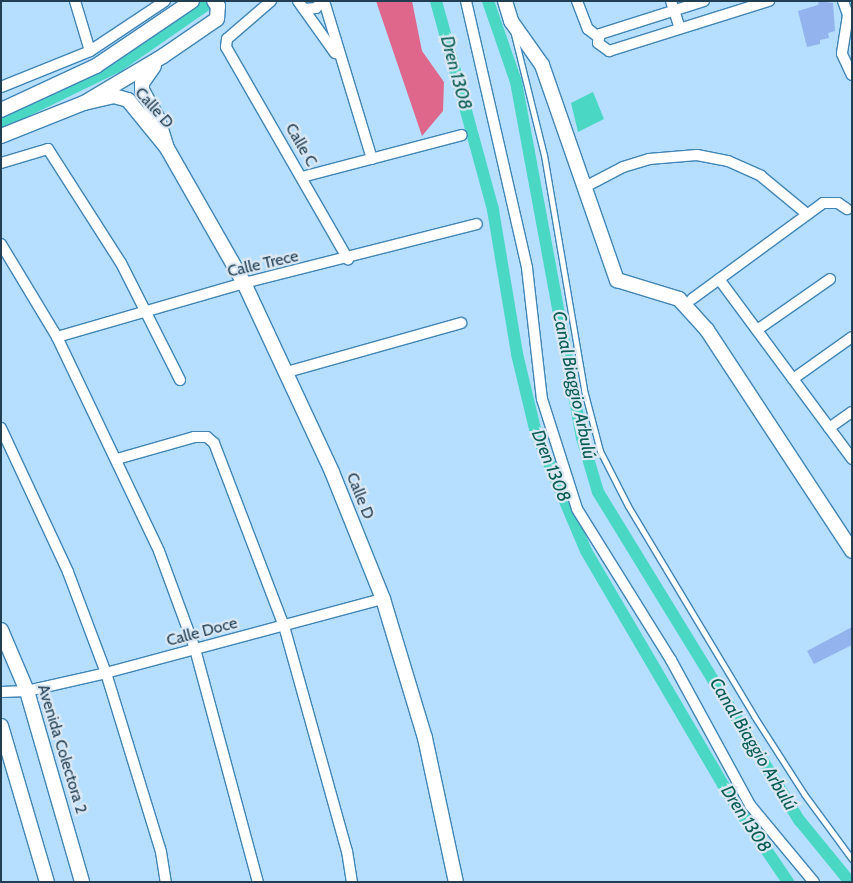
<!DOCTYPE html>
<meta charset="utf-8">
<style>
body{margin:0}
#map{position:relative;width:853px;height:883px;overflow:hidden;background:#b6dfff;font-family:Cabin,sans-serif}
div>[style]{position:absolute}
.forest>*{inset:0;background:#df678c}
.water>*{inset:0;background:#4ad8c5}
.canal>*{height:12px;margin:-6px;padding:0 6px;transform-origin:6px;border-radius:6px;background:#4ad8c5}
.building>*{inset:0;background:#93b3ee}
.roads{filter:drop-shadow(1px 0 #4085b6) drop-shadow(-1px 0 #4085b6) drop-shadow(0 1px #4085b6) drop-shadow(0 -1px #4085b6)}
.lane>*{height:5px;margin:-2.5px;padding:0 2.5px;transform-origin:2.5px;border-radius:2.5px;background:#fff}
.street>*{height:10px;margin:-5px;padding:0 5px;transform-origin:5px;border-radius:5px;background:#fff}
.secondary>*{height:14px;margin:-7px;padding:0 7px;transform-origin:7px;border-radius:7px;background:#fff}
span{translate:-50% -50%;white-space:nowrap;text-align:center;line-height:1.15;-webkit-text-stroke:4.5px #dbe8f3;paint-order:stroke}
.street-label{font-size:16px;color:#213e53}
.water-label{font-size:18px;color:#095c53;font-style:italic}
.frame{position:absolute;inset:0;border:2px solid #213e53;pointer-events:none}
</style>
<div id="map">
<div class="forest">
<div style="clip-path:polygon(376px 1px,412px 1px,422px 51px,444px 82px,443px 111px,422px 136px)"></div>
</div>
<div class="water">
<div style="clip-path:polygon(593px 92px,604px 119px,578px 132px,571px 103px)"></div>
</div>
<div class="canal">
<div style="left:436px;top:1px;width:217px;rotate:74.7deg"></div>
<div style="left:493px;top:210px;width:146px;rotate:80.5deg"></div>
<div style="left:517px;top:354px;width:81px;rotate:76.5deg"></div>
<div style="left:536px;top:433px;width:128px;rotate:67deg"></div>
<div style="left:586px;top:551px;width:286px;rotate:59.6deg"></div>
<div style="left:731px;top:798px;width:102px;rotate:55.8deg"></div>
<div style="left:488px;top:1px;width:86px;rotate:70.9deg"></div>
<div style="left:516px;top:82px;width:362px;rotate:79.5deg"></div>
<div style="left:582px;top:438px;width:56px;rotate:73.5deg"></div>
<div style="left:598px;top:492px;width:386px;rotate:58.5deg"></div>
<div style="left:800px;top:821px;width:79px;rotate:50.7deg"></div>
<div style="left:1px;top:123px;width:130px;rotate:-26deg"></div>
<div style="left:118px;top:66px;width:114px;rotate:-34.7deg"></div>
</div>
<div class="building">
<div style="clip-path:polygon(819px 1px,833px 3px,835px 31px,828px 33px,829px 38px,820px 40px,820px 44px,807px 47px,798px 11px,818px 5px)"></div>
<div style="clip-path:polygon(852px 627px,852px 645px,814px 664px,807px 651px)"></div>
</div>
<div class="roads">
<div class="lane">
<div style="left:514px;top:34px;width:125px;rotate:76.1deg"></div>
<div style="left:544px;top:155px;width:238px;rotate:80.3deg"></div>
<div style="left:584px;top:390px;width:63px;rotate:75.3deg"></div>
<div style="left:600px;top:451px;width:62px;rotate:63deg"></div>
<div style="left:628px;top:506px;width:245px;rotate:59deg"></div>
<div style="left:754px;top:716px;width:93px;rotate:57.3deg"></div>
<div style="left:804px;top:794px;width:81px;rotate:53.6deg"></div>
</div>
<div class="street">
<div style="left:75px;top:1px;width:52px;rotate:73.3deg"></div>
<div style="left:271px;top:1px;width:58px;rotate:139.2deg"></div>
<div style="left:227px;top:39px;width:8px;rotate:97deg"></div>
<div style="left:226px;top:47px;width:245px;rotate:60.1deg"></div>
<div style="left:298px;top:1px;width:64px;rotate:54.6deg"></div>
<div style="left:324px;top:1px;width:165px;rotate:73.1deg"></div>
<div style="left:466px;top:1px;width:274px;rotate:77.1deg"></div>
<div style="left:527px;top:268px;width:132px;rotate:83.5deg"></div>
<div style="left:542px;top:399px;width:115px;rotate:72.3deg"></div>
<div style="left:577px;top:509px;width:178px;rotate:58.1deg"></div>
<div style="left:671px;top:660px;width:165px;rotate:61.4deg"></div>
<div style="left:750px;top:805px;width:100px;rotate:50.3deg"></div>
<div style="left:577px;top:1px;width:30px;rotate:69deg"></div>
<div style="left:588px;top:29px;width:11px;rotate:38deg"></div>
<div style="left:671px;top:1px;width:28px;rotate:72deg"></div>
<div style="left:704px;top:1px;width:109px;rotate:162.4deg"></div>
<div style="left:600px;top:34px;width:9px;rotate:103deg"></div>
<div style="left:598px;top:43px;width:14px;rotate:36deg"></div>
<div style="left:609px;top:51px;width:168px;rotate:-17.4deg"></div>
<div style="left:843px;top:1px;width:15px;rotate:70deg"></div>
<div style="left:848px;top:15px;width:39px;rotate:99deg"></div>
<div style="left:842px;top:54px;width:23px;rotate:65deg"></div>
<div style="left:304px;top:9px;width:12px;rotate:-5deg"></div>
<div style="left:316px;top:8px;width:9px;rotate:-49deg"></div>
<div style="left:1px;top:87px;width:96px;rotate:-22deg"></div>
<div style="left:90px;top:51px;width:90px;rotate:-33.7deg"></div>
<div style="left:1px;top:163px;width:49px;rotate:-16.6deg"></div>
<div style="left:48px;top:149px;width:135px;rotate:57.4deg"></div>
<div style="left:121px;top:263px;width:131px;rotate:63.2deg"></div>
<div style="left:302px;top:177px;width:165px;rotate:-14.7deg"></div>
<div style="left:583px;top:188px;width:45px;rotate:-27.7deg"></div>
<div style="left:623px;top:167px;width:27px;rotate:-17deg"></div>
<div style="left:649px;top:159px;width:48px;rotate:-4.8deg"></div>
<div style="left:697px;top:155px;width:32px;rotate:11deg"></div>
<div style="left:728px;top:161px;width:36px;rotate:24deg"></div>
<div style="left:761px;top:176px;width:60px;rotate:39.6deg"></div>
<div style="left:1px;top:244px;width:109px;rotate:58.9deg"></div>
<div style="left:57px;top:337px;width:237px;rotate:64.5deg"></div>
<div style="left:159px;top:551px;width:104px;rotate:69.8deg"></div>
<div style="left:195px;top:649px;width:241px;rotate:74.9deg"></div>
<div style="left:719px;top:279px;width:224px;rotate:53.5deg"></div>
<div style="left:692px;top:299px;width:162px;rotate:-36.2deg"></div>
<div style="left:823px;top:203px;width:15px"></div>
<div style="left:838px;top:203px;width:11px;rotate:34deg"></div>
<div style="left:757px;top:330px;width:89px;rotate:-34.9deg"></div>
<div style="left:57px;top:337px;width:195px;rotate:-16.1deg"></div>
<div style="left:244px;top:283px;width:240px;rotate:-14.2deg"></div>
<div style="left:287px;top:372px;width:181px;rotate:-15.7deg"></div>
<div style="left:793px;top:379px;width:72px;rotate:-35.4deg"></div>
<div style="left:1px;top:428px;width:159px;rotate:65deg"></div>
<div style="left:68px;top:572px;width:108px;rotate:69.4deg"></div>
<div style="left:106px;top:673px;width:187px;rotate:72.9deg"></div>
<div style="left:161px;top:852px;width:30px;rotate:81deg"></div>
<div style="left:829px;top:428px;width:28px;rotate:-35deg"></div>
<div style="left:117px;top:459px;width:80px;rotate:-15.9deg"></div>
<div style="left:194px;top:437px;width:13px"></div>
<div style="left:207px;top:437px;width:9px;rotate:41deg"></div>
<div style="left:214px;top:443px;width:196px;rotate:69.1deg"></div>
<div style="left:284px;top:626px;width:234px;rotate:74.4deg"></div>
<div style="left:347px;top:851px;width:31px;rotate:81deg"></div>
<div style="left:1px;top:692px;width:26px;rotate:-2deg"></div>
<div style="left:27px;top:691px;width:81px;rotate:-12.8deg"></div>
<div style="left:106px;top:673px;width:287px;rotate:-15deg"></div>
</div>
<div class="secondary">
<div style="left:505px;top:1px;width:21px;rotate:73deg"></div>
<div style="left:511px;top:21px;width:54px;rotate:54.8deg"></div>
<div style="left:542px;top:65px;width:228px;rotate:70.8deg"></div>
<div style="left:617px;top:280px;width:65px;rotate:17deg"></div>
<div style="left:679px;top:299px;width:42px;rotate:47.9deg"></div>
<div style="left:707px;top:330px;width:264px;rotate:56.7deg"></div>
<div style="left:154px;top:66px;width:21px;rotate:125deg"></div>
<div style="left:142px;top:83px;width:7px;rotate:90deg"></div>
<div style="left:142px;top:90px;width:33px;rotate:61deg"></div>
<div style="left:158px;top:119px;width:27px;rotate:73deg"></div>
<div style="left:84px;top:103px;width:31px;rotate:-13deg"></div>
<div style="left:114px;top:96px;width:15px;rotate:16deg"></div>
<div style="left:128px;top:100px;width:62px;rotate:50.9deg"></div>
<div style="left:167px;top:148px;width:155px;rotate:60.3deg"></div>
<div style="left:244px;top:283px;width:208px;rotate:65deg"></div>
<div style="left:332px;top:472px;width:137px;rotate:68.1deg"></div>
<div style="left:383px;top:599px;width:145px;rotate:73.2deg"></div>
<div style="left:425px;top:738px;width:147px;rotate:77.9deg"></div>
<div style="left:1px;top:110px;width:105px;rotate:-24.9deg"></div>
<div style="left:96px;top:66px;width:116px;rotate:-34.1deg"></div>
<div style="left:1px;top:136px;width:89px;rotate:-21.7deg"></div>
<div style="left:84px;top:103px;width:92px;rotate:-30.7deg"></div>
<div style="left:163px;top:56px;width:65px;rotate:-34.4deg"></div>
<div style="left:217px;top:19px;width:13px;rotate:-86deg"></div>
<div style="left:218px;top:6px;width:6px;rotate:-129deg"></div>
<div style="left:1px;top:630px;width:66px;rotate:66.9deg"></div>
<div style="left:27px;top:691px;width:199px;rotate:73.9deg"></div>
<div style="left:1px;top:726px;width:163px;rotate:73.6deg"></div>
</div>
</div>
<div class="street-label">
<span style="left:154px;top:108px;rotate:48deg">Calle D</span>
<span style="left:301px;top:145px;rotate:60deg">Calle C</span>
<span style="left:263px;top:264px;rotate:-13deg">Calle Trece</span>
<span style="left:360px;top:496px;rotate:68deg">Calle D</span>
<span style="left:202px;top:632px;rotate:-15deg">Calle Doce</span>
<span style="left:62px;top:749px;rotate:73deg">Avenida Colectora 2</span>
</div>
<div class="water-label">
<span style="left:456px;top:73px;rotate:75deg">Dren 1308</span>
<span style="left:574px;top:385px;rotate:78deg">Canal Biaggio Arbulú</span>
<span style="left:551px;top:466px;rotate:68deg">Dren 1308</span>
<span style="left:753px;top:744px;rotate:59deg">Canal Biaggio Arbulú</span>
<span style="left:746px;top:819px;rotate:57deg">Dren 1308</span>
</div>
<div class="frame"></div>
</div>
